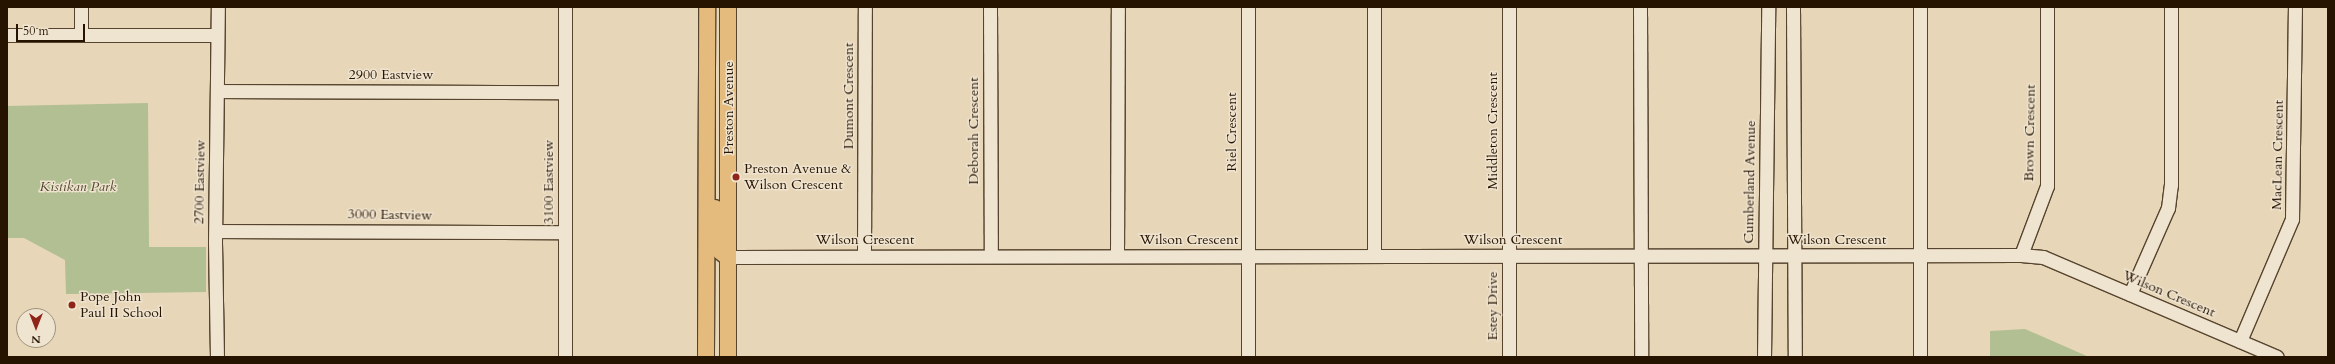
<!DOCTYPE html>
<style>
body{margin:0}
#map{position:relative;width:2335px;height:364px;overflow:hidden;background:#e7d6b7;font-family:Cardo,serif}
div>[style]{position:absolute}
.green>*{inset:0;background:#b1bf92}
.roads{filter:drop-shadow(1px 0 #56442e) drop-shadow(-1px 0 #56442e) drop-shadow(0 1px #56442e) drop-shadow(0 -1px #56442e)}
.minor>*{height:13px;margin:-6.5px;padding:0 6.5px;transform-origin:6.5px;border-radius:6.5px;background:#efe4d0}
.major>*{height:16px;margin:-8px;padding:0 8px;transform-origin:8px;border-radius:8px;background:#e4bb7c}
.dots>*{width:11px;height:11px;translate:-50% -50%;box-sizing:border-box;border:2px solid #efe4d0;border-radius:50%}
span{translate:-50% -50%;white-space:nowrap;text-align:center;line-height:1.15;-webkit-text-stroke:3px #efe4d0;paint-order:stroke}
.street-label{font-size:14px;color:#261400}
.poi-label{font-size:14px;color:#261400}
.left{translate:0 -50%;text-align:left}
.park-label{font-size:14px;color:#50472c;font-style:italic}
.frame{position:absolute;inset:0;border:8px solid #261400;pointer-events:none}
.north{position:absolute;left:16px;top:308px;width:40px;height:40px;box-sizing:border-box;background:#efe4d0;border:1px solid #9f917d;border-radius:50%;rotate:180deg;font-size:11px;font-weight:700;line-height:16px;text-align:center;color:#261400}
.north::after{content:'';display:block;margin:auto;width:14px;height:18px;background:#8f2418;clip-path:polygon(50% 0,100% 100%,50% 72%,0 100%)}
.scale{position:absolute;left:16px;top:24px;width:69px;height:18px;box-sizing:border-box;border:2px solid #261400;border-top:0;padding-left:5px;font-size:12px;line-height:14px;white-space:nowrap;color:#261400;-webkit-text-stroke:3px #efe4d0;paint-order:stroke}
</style>
<div id="map">
<div class="green">
<div style="clip-path:polygon(148px 103px,149px 247px,206px 247px,206px 292px,66px 294px,65px 260px,24px 238px,7px 238px,7px 106px)"></div>
<div style="clip-path:polygon(2025px 329px,2089px 357px,1990px 357px,1990px 331px)"></div>
</div>
<div class="roads">
<div class="minor">
<div style="left:81px;top:7px;width:27px;rotate:90deg"></div>
<div style="left:565px;top:7px;width:350px;rotate:90deg"></div>
<div style="left:990px;top:7px;width:249px;rotate:89.8deg"></div>
<div style="left:1509px;top:7px;width:350px;rotate:90deg"></div>
<div style="left:1640px;top:7px;width:350px;rotate:89.8deg"></div>
<div style="left:1793px;top:7px;width:350px;rotate:89.7deg"></div>
<div style="left:1920px;top:7px;width:350px;rotate:90deg"></div>
<div style="left:7px;top:35px;width:210px"></div>
<div style="left:217px;top:91px;width:348px;rotate:0.2deg"></div>
<div style="left:216px;top:231px;width:349px;rotate:0.2deg"></div>
<div style="left:2021px;top:255px;width:74px;rotate:-69.4deg"></div>
<div style="left:2047px;top:186px;width:179px;rotate:-90deg"></div>
<div style="left:864px;top:256px;width:249px;rotate:-89.8deg"></div>
<div style="left:1117px;top:256px;width:249px;rotate:-89.8deg"></div>
<div style="left:1374px;top:256px;width:249px;rotate:-90deg"></div>
<div style="left:729px;top:257px;width:1292px;rotate:-0.09deg"></div>
<div style="left:2021px;top:255px;width:22px;rotate:5deg"></div>
<div style="left:2043px;top:257px;width:254px;rotate:23.1deg"></div>
<div style="left:2130px;top:294px;width:94px;rotate:-66.2deg"></div>
<div style="left:2168px;top:208px;width:23px;rotate:-83deg"></div>
<div style="left:2171px;top:185px;width:178px;rotate:-90deg"></div>
<div style="left:2240px;top:341px;width:133px;rotate:-66.9deg"></div>
<div style="left:2292px;top:219px;width:212px;rotate:-89.2deg"></div>
<div style="left:217px;top:357px;width:115px;rotate:-91deg"></div>
<div style="left:215px;top:242px;width:235px;rotate:-89.3deg"></div>
<div style="left:1248px;top:357px;width:350px;rotate:-90deg"></div>
<div style="left:1764px;top:357px;width:350px;rotate:-89.3deg"></div>
</div>
<div class="major">
<div style="left:728px;top:7px;width:350px;rotate:90deg"></div>
<div style="left:715px;top:208px;width:36px;rotate:84deg"></div>
<div style="left:719px;top:244px;width:8px;rotate:76deg"></div>
<div style="left:721px;top:252px;width:6px;rotate:39deg"></div>
<div style="left:706px;top:357px;width:350px;rotate:-89.8deg"></div>
</div>
</div>
<div class="dots">
<div style="left:736px;top:177px;background:#8f2418"></div>
<div style="left:72px;top:305px;background:#8f2418"></div>
</div>
<div class="street-label">
<span style="left:391px;top:75px">2900 Eastview</span>
<span style="left:849px;top:96px;rotate:-90deg">Dumont Crescent</span>
<span style="left:729px;top:108px;rotate:-90deg">Preston Avenue</span>
<span style="left:974px;top:131px;rotate:-90deg">Deborah Crescent</span>
<span style="left:1493px;top:131px;rotate:-90deg">Middleton Crescent</span>
<span style="left:1232px;top:132px;rotate:-90deg">Riel Crescent</span>
<span style="left:2030px;top:133px;rotate:-89deg">Brown Crescent</span>
<span style="left:2278px;top:155px;rotate:-89deg">MacLean Crescent</span>
<span style="left:200px;top:182px;rotate:-89deg">2700 Eastview</span>
<span style="left:549px;top:182px;rotate:-90deg">3100 Eastview</span>
<span style="left:1750px;top:182px;rotate:-89deg">Cumberland Avenue</span>
<span style="left:390px;top:215px;rotate:1deg">3000 Eastview</span>
<span style="left:865px;top:240px">Wilson Crescent</span>
<span style="left:1189px;top:240px">Wilson Crescent</span>
<span style="left:1513px;top:240px">Wilson Crescent</span>
<span style="left:1837px;top:240px">Wilson Crescent</span>
<span style="left:2169px;top:294px;rotate:23deg">Wilson Crescent</span>
<span style="left:1493px;top:306px;rotate:-90deg">Estey Drive</span>
</div>
<div class="poi-label">
<span class="left" style="left:744px;top:177px">Preston Avenue &amp;<br>Wilson Crescent</span>
<span class="left" style="left:80px;top:305px">Pope John<br>Paul II School</span>
</div>
<div class="park-label">
<span style="left:78px;top:187px">Kistikan Park</span>
</div>
<div class="frame"></div>
<div class="north">N</div>
<div class="scale">50 m</div>
</div>
